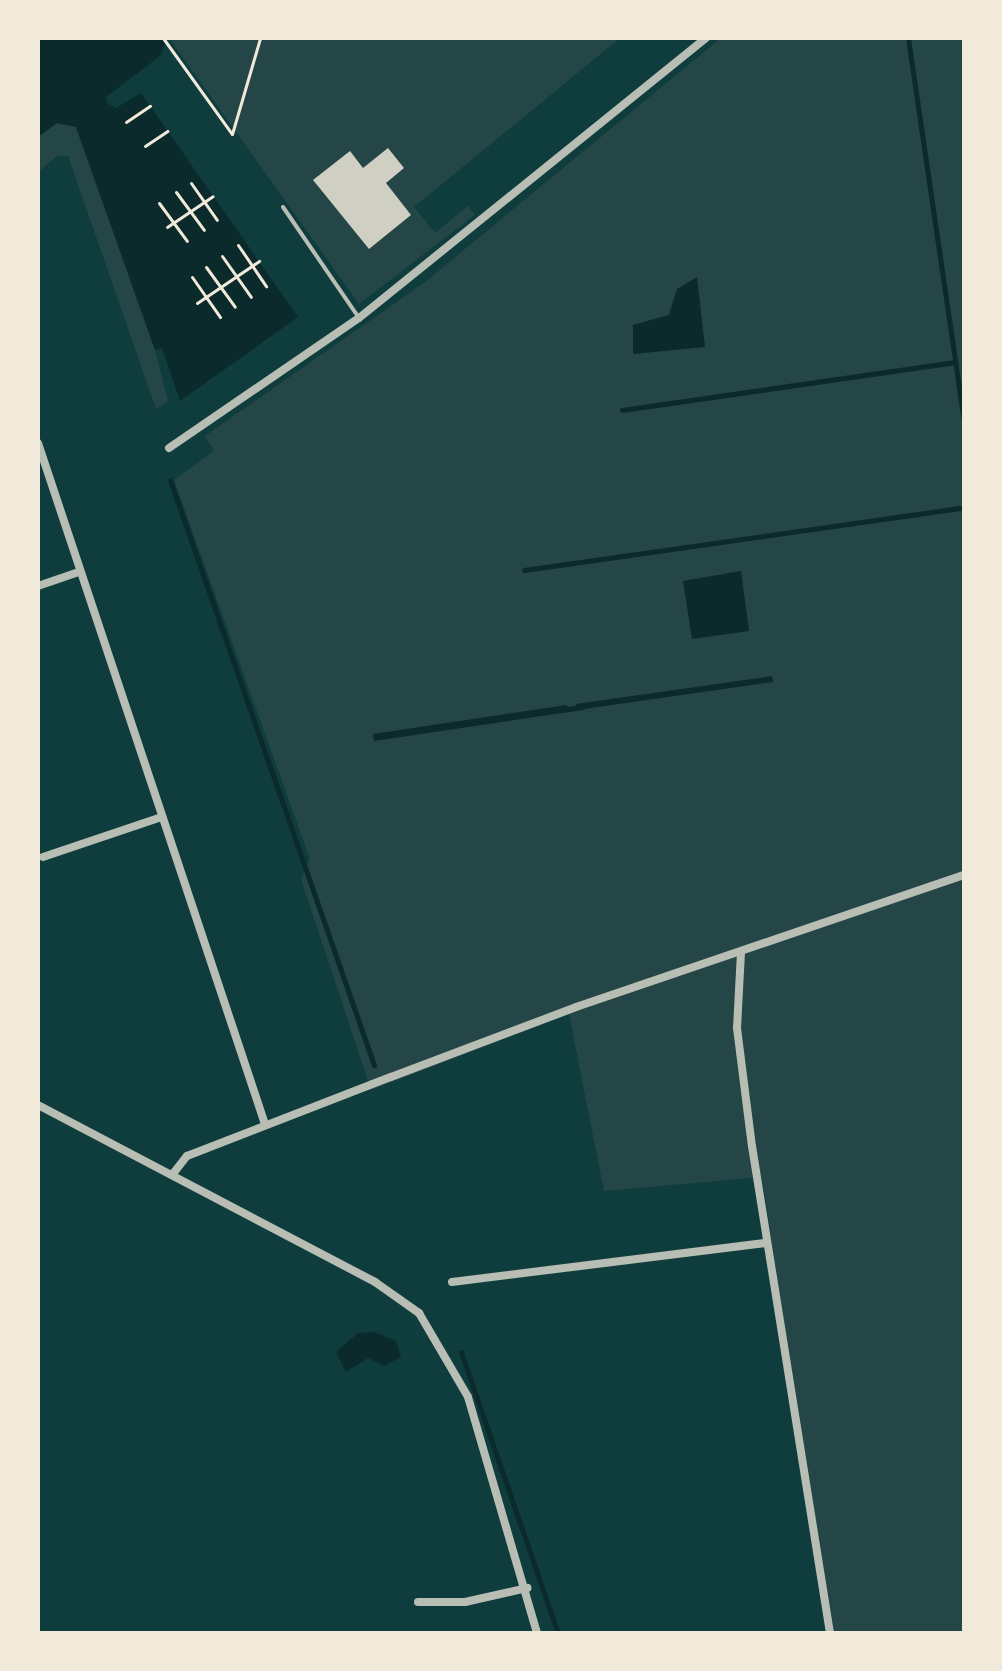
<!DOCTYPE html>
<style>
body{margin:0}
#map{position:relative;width:1002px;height:1671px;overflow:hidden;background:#0f3d3e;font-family:"Zilla Slab",serif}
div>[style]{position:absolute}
.green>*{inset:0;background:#244646}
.water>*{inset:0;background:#0a2a2b}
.stream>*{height:5px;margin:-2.5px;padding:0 2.5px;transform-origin:2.5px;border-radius:2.5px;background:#0a2a2b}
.building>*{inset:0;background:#cfcfc3}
.path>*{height:3px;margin:-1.5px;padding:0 1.5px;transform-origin:1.5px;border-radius:1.5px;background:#f1e9da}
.service>*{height:4px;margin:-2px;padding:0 2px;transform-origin:2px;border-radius:2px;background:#b8beb3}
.minor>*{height:8px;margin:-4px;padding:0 4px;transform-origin:4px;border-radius:4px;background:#b8beb3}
span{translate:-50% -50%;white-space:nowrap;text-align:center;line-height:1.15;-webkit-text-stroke:8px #f1e9da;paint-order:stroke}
.frame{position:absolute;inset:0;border:40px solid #f1e9da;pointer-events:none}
</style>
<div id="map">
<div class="green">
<div style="clip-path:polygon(169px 38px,620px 38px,414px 207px,435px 233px,468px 206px,475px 215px,359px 304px)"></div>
<div style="clip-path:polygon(evenodd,721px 38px,964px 38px,964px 1633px,831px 1633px,762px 1177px,604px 1191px,569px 1014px,371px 1090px,301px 879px,310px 859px,174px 480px,214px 451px,205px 436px,425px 282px,721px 38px,677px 289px,705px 346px,633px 354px,633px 325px,669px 315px,677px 289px)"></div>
<div style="clip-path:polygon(57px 123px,76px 127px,155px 350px,168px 401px,156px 409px,68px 156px,57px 156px,38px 172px,38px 137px)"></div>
</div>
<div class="water">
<div style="clip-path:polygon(38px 38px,168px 38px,160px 56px,106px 97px,107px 103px,116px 108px,141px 93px,298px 317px,180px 401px,162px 348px,155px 350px,76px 127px,57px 123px,38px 137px)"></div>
<div style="clip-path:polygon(697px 277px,705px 347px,633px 354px,633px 325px,669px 315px,677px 289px)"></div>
<div style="clip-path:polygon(741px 571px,749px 631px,692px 639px,683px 581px)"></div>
<div style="clip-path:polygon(772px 676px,773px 682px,577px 710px,576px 704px)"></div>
<div style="clip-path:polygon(567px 705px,568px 712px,374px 741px,373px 734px)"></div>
<div style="clip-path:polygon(374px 1332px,396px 1341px,401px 1357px,384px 1366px,368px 1358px,346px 1372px,336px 1352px,358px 1333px)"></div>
</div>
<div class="stream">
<div style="left:908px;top:38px;width:388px;rotate:81.7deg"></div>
<div style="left:622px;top:410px;width:337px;rotate:-8.2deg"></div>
<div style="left:170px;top:480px;width:620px;rotate:70.78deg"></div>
<div style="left:524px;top:570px;width:444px;rotate:-8.1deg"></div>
<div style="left:561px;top:710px;width:22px;rotate:-8deg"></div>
<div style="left:461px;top:1352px;width:297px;rotate:71deg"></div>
</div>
<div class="building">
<div style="clip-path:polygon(388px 148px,404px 168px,386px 183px,411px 215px,369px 249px,313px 180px,350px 151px,363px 168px)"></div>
</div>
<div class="path">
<div style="left:163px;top:38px;width:118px;rotate:54.3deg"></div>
<div style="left:126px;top:122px;width:29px;rotate:-34deg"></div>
<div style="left:232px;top:134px;width:100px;rotate:-73.7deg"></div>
<div style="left:145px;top:146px;width:27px;rotate:-34deg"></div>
<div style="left:191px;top:183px;width:45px;rotate:54.9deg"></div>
<div style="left:176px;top:192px;width:47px;rotate:53.6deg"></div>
<div style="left:159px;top:203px;width:47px;rotate:53.6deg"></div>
<div style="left:167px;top:227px;width:55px;rotate:-34deg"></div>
<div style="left:238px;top:245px;width:50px;rotate:55.7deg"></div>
<div style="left:222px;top:256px;width:50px;rotate:54.7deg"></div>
<div style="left:206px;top:267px;width:49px;rotate:54.1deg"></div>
<div style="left:192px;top:277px;width:49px;rotate:55deg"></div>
<div style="left:197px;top:303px;width:75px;rotate:-34.1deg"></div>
</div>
<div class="service">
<div style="left:283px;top:207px;width:135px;rotate:55.6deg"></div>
</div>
<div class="minor">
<div style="left:38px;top:443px;width:718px;rotate:71.57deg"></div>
<div style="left:169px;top:448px;width:230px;rotate:-34.4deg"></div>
<div style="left:359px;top:318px;width:446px;rotate:-38.9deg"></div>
<div style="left:38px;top:586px;width:43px;rotate:-18.9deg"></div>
<div style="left:43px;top:857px;width:126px;rotate:-18.6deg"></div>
<div style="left:741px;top:952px;width:76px;rotate:93deg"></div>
<div style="left:737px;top:1028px;width:119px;rotate:82.8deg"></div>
<div style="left:752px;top:1146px;width:493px;rotate:80.9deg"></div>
<div style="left:38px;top:1105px;width:381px;rotate:27.7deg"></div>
<div style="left:375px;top:1282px;width:54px;rotate:35.2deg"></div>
<div style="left:419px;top:1313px;width:97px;rotate:59.7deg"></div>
<div style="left:468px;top:1397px;width:246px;rotate:73.7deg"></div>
<div style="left:172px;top:1175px;width:24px;rotate:-52deg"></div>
<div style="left:187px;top:1156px;width:219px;rotate:-21.2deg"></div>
<div style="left:391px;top:1077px;width:198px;rotate:-20.7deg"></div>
<div style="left:576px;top:1007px;width:410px;rotate:-18.8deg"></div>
<div style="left:452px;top:1282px;width:316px;rotate:-7.1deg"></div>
<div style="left:418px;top:1602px;width:47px"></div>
<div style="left:465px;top:1602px;width:64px;rotate:-12.7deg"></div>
</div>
<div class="frame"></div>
</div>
